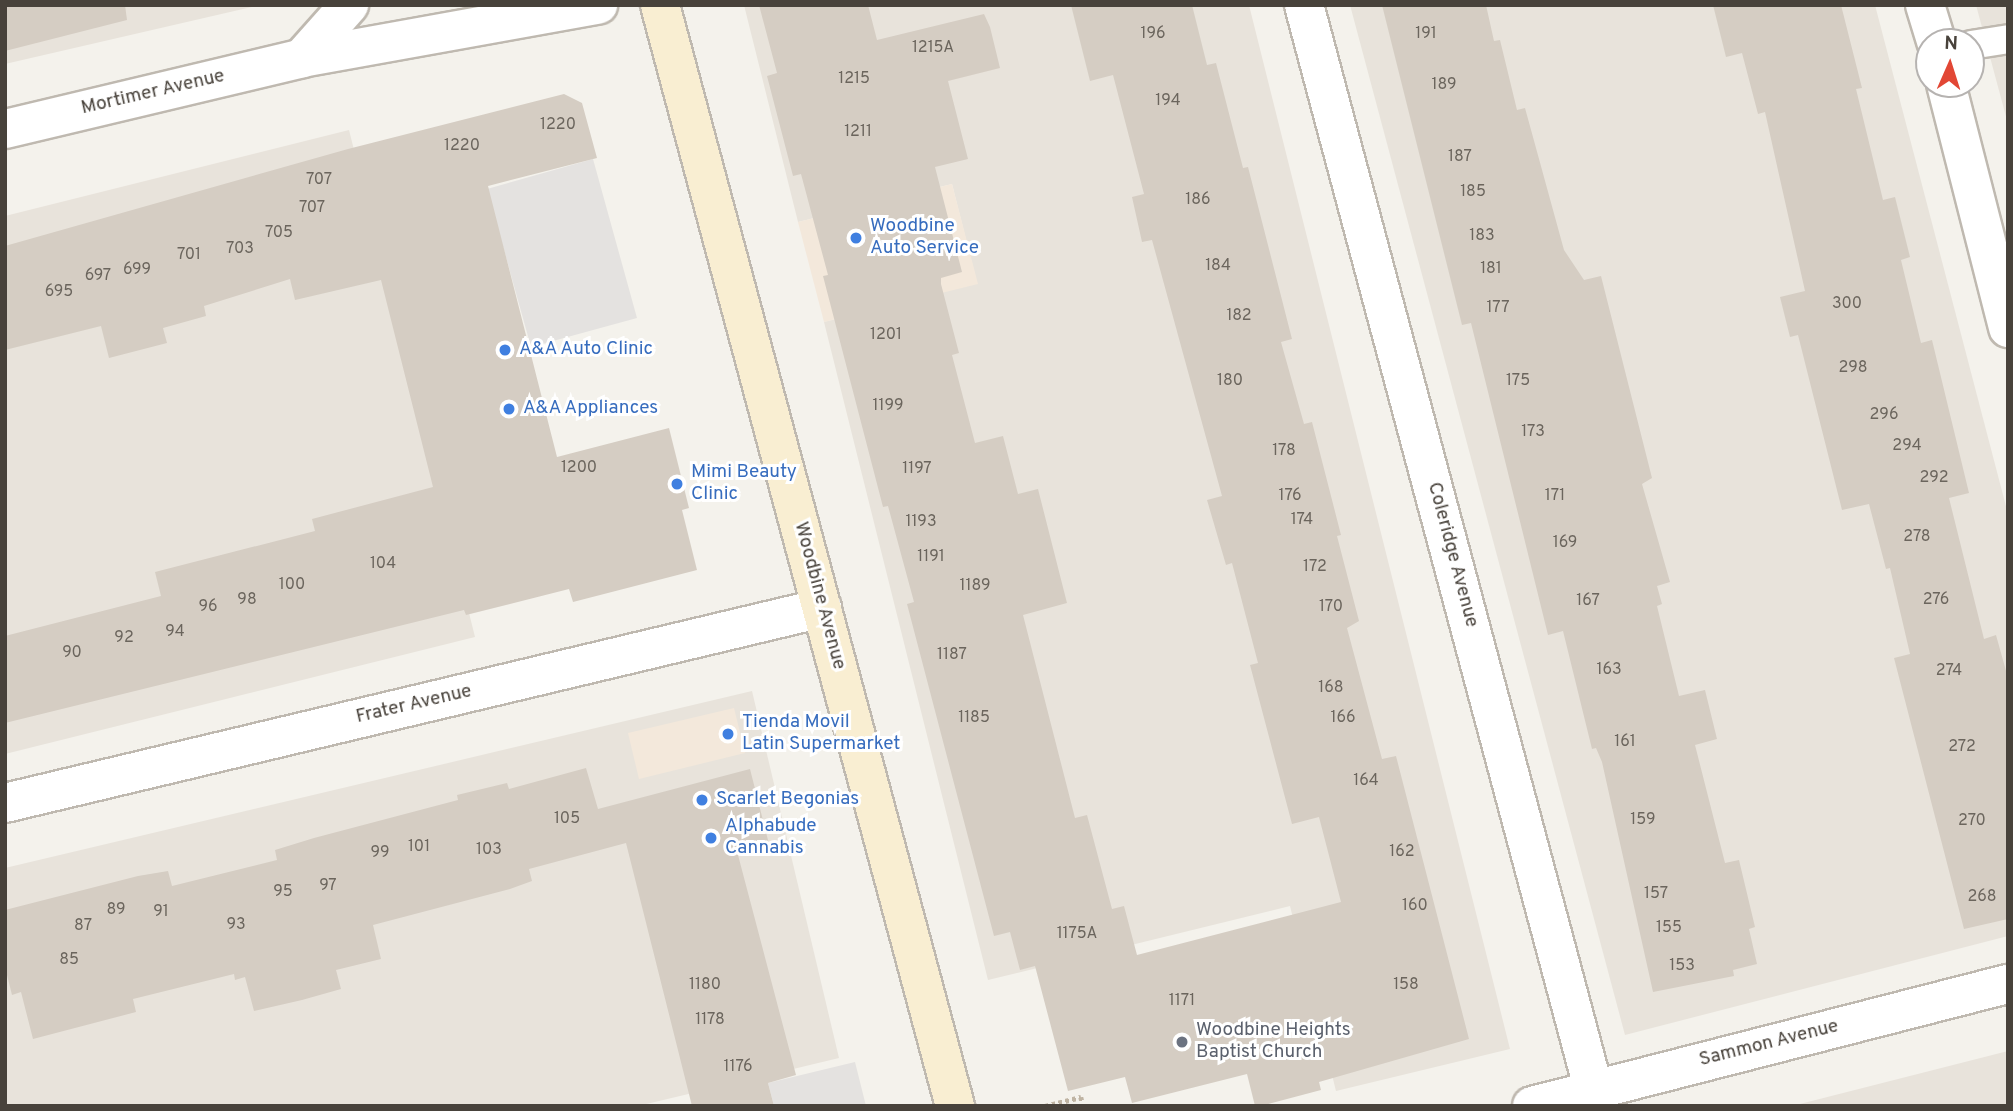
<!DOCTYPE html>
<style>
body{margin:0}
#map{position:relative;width:2013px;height:1111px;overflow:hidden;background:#f4f2ec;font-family:Overpass,sans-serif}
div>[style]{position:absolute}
.residential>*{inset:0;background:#e8e3db}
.commercial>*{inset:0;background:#f3e8db}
.parking>*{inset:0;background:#e4e2e0}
.building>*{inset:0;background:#d5cdc3}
.path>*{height:4.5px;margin-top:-2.25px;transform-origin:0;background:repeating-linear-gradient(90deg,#bfb4a3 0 3.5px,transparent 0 7px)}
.roads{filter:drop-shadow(2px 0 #bfb9b0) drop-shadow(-2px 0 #bfb9b0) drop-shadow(0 2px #bfb9b0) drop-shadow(0 -2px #bfb9b0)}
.service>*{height:28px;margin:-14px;padding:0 14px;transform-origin:14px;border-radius:14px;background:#fff}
.minor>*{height:38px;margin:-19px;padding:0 19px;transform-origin:19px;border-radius:19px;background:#fff}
.tertiary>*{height:38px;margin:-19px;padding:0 19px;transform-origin:19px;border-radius:19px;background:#fff}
.secondary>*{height:38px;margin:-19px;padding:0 19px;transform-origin:19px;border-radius:19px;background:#f9eed2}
.dots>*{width:19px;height:19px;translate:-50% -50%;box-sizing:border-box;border:4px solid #fff;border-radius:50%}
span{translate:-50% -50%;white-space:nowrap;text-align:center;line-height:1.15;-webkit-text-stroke:6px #fff;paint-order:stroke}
.number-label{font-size:16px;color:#6b655d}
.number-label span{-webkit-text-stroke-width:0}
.street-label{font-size:19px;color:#48423b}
.shop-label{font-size:19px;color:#366cbe}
.left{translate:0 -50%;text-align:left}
.worship-label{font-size:19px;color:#5b616d}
.frame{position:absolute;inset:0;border:7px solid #48423b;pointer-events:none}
.north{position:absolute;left:1915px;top:28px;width:70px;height:70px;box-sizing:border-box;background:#fff;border:2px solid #b6b3b1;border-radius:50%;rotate:3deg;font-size:19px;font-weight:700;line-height:28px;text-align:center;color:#48423b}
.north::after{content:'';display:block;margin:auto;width:24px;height:32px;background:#e24735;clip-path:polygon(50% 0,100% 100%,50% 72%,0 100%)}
</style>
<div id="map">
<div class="residential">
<div style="clip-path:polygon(5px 5px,260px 5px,5px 64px)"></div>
<div style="clip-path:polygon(744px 5px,1249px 5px,1510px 1049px,1336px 1091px,1290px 906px,988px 980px,824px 322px,977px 283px,952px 184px,798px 222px)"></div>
<div style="clip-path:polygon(1350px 5px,1875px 5px,2008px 514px,2008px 936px,1625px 1035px)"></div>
<div style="clip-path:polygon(1976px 5px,2008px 5px,2008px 124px)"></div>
<div style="clip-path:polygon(349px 130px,475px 637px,5px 754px,5px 216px)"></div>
<div style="clip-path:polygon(752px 691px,839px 1058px,638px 1106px,5px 1106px,5px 868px)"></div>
<div style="clip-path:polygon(2008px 1051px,2008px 1106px,1792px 1106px)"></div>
</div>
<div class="commercial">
<div style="clip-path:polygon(952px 184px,978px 284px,824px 322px,798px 222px)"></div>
<div style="clip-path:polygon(734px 708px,745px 753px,639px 779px,628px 733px)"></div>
</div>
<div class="parking">
<div style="clip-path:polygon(593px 159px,637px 318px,531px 347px,487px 189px)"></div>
<div style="clip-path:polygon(855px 1062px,866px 1106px,774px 1106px,768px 1083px)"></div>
</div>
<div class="building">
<div style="clip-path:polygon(5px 5px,125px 5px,127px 20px,5px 51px)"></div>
<div style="clip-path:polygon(759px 5px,868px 5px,877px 40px,984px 14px,990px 27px,1000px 68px,948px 81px,968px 159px,935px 167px,962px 272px,941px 278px,941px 284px,959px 353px,952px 355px,975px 443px,1003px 436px,1018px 494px,1038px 489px,1067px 603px,1023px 615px,1075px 818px,1087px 815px,1112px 909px,1124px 906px,1137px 955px,1341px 902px,1319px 817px,1292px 824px,1250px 665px,1258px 663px,1232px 563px,1226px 565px,1207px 500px,1222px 496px,1152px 240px,1142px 242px,1132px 197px,1144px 194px,1113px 75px,1090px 81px,1071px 5px,1192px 5px,1207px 65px,1216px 63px,1243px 168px,1248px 167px,1292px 339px,1281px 342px,1304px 424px,1312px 422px,1341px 535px,1337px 536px,1359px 621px,1347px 628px,1382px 759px,1396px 756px,1469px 1039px,1319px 1082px,1321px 1090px,1261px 1106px,1255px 1106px,1247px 1074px,1132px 1103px,1125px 1077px,1068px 1091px,1035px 966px,1020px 970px,1010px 932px,994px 936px,907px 604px,914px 602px,888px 506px,883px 507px,823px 276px,828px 275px,801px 174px,793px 176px,767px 76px,777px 73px)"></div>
<div style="clip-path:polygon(1382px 5px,1486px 5px,1494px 41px,1500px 40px,1517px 110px,1525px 108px,1564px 250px,1584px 280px,1601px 276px,1652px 478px,1642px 484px,1670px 582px,1657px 586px,1662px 604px,1657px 606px,1679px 696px,1705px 690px,1717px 739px,1695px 745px,1725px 863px,1739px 860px,1755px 927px,1749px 929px,1757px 964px,1733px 970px,1734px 976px,1653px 992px,1602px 762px,1596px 748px,1592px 749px,1563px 631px,1548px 635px,1471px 323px,1462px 325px)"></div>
<div style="clip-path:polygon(1713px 5px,1841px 5px,1862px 88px,1856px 89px,1883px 200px,1895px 197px,1910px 257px,1901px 260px,1921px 343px,1932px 340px,1969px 493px,1949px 498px,1984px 639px,1996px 635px,2008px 678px,2008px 919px,1964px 929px,1894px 658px,1910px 654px,1890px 568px,1886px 569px,1869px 504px,1842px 510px,1798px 335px,1790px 337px,1780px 297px,1805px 291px,1765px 112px,1758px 114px,1742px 53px,1726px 57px)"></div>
<div style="clip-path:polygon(564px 94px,582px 103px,597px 158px,488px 186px,557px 457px,669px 428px,689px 508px,682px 510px,697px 570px,573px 602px,569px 589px,466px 615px,464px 610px,5px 723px,5px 636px,161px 596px,155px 572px,315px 531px,312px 519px,433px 487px,381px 280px,295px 300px,290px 279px,204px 306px,206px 316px,163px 328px,167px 343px,109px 358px,101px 326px,5px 350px,5px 246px,348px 149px)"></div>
<div style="clip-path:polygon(586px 768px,598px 809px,750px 769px,770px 848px,738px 855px,796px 1075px,768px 1083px,774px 1106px,692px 1106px,626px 843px,529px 869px,532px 881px,510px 889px,373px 925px,381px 959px,336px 970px,341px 989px,302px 1000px,254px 1011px,245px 977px,235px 980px,234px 974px,133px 999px,136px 1012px,33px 1039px,21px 992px,12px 995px,5px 967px,5px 910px,138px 876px,168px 871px,172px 886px,277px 860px,275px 850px,314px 838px,458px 800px,457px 795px,507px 783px,509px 789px)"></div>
</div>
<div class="path">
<div style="left:1045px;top:1106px;width:37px;rotate:-14deg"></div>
<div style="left:1081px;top:1097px;width:9px;rotate:77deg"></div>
</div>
<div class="roads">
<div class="service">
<div style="left:1971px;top:45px;width:37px;rotate:-9deg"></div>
</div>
<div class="minor">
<div style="left:1304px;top:5px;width:1140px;rotate:75.05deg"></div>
<div style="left:1925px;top:5px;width:39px;rotate:73deg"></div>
<div style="left:1946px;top:84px;width:252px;rotate:75.7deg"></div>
<div style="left:5px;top:803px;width:840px;rotate:-13.42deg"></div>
<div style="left:1532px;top:1106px;width:491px;rotate:-14.4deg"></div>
</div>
<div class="tertiary">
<div style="left:302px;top:58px;width:71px;rotate:-48.4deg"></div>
<div style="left:5px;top:129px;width:305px;rotate:-13.4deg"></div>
<div style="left:302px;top:58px;width:301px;rotate:-10.2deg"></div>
</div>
<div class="secondary">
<div style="left:660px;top:5px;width:1140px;rotate:75deg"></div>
</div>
</div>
<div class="dots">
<div style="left:856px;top:238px;background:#3f7fe0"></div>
<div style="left:505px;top:350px;background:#3f7fe0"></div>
<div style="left:509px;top:409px;background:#3f7fe0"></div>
<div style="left:677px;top:484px;background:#3f7fe0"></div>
<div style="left:728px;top:734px;background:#3f7fe0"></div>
<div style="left:702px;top:800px;background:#3f7fe0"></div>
<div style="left:711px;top:838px;background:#3f7fe0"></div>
<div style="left:1182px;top:1042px;background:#6b7280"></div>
</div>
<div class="number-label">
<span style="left:1153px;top:34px">196</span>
<span style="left:1426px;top:34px">191</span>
<span style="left:933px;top:48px">1215A</span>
<span style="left:854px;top:79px">1215</span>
<span style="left:1444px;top:85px">189</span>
<span style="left:1168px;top:101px">194</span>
<span style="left:558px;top:125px">1220</span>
<span style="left:858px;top:132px">1211</span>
<span style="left:462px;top:146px">1220</span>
<span style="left:1460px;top:157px">187</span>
<span style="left:319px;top:180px">707</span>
<span style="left:1473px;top:192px">185</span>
<span style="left:1198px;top:200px">186</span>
<span style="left:312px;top:208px">707</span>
<span style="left:279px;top:233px">705</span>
<span style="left:1482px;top:236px">183</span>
<span style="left:240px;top:249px">703</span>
<span style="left:189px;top:255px">701</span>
<span style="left:1218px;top:266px">184</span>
<span style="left:1491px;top:269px">181</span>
<span style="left:137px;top:270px">699</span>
<span style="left:98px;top:276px">697</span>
<span style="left:59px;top:292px">695</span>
<span style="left:1847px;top:304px">300</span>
<span style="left:1498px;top:308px">177</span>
<span style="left:1239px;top:316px">182</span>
<span style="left:886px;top:335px">1201</span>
<span style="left:1853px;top:368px">298</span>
<span style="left:1230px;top:381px">180</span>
<span style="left:1518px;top:381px">175</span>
<span style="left:888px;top:406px">1199</span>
<span style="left:1884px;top:415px">296</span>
<span style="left:1533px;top:432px">173</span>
<span style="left:1907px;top:446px">294</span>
<span style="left:1284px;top:451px">178</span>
<span style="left:579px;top:468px">1200</span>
<span style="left:917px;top:469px">1197</span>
<span style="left:1934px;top:478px">292</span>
<span style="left:1290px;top:496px">176</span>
<span style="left:1555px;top:496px">171</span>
<span style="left:1302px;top:520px">174</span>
<span style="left:921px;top:522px">1193</span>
<span style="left:1917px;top:537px">278</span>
<span style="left:1565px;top:543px">169</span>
<span style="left:931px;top:557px">1191</span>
<span style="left:383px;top:564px">104</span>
<span style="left:1315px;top:567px">172</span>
<span style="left:292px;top:585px">100</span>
<span style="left:975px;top:586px">1189</span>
<span style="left:247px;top:600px">98</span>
<span style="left:1936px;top:600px">276</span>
<span style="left:1588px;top:601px">167</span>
<span style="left:208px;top:607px">96</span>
<span style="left:1331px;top:607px">170</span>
<span style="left:175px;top:632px">94</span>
<span style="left:124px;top:638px">92</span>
<span style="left:72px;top:653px">90</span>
<span style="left:952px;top:655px">1187</span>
<span style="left:1609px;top:670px">163</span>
<span style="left:1949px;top:671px">274</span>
<span style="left:1331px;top:688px">168</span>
<span style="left:974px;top:718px">1185</span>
<span style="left:1343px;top:718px">166</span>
<span style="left:1625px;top:742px">161</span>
<span style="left:1962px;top:747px">272</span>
<span style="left:1366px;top:781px">164</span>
<span style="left:567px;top:819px">105</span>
<span style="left:1643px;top:820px">159</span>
<span style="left:1972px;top:821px">270</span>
<span style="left:419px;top:847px">101</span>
<span style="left:489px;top:850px">103</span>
<span style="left:1402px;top:852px">162</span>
<span style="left:380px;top:853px">99</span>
<span style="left:328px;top:886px">97</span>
<span style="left:283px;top:892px">95</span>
<span style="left:1656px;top:894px">157</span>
<span style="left:1982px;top:897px">268</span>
<span style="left:1415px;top:906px">160</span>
<span style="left:116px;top:910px">89</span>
<span style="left:161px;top:912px">91</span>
<span style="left:236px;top:925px">93</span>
<span style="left:83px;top:926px">87</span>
<span style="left:1669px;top:928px">155</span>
<span style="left:1077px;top:934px">1175A</span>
<span style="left:69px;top:960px">85</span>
<span style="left:1682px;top:966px">153</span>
<span style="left:705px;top:985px">1180</span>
<span style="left:1406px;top:985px">158</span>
<span style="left:1182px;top:1001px">1171</span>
<span style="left:710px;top:1020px">1178</span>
<span style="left:738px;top:1067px">1176</span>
</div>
<div class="street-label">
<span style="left:153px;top:93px;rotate:-13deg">Mortimer Avenue</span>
<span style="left:1452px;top:555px;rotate:75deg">Coleridge Avenue</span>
<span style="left:819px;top:596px;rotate:75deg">Woodbine Avenue</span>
<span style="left:414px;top:705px;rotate:-13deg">Frater Avenue</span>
<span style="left:1769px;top:1044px;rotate:-14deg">Sammon Avenue</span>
</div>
<div class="shop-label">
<span class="left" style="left:870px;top:238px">Woodbine<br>Auto Service</span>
<span class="left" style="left:519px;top:350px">A&amp;A Auto Clinic</span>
<span class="left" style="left:523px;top:409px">A&amp;A Appliances</span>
<span class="left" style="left:691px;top:484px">Mimi Beauty<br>Clinic</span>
<span class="left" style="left:742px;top:734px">Tienda Movil<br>Latin Supermarket</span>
<span class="left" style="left:716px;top:800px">Scarlet Begonias</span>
<span class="left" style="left:725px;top:838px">Alphabude<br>Cannabis</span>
</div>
<div class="worship-label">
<span class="left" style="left:1196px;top:1042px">Woodbine Heights<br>Baptist Church</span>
</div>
<div class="frame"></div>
<div class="north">N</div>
</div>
